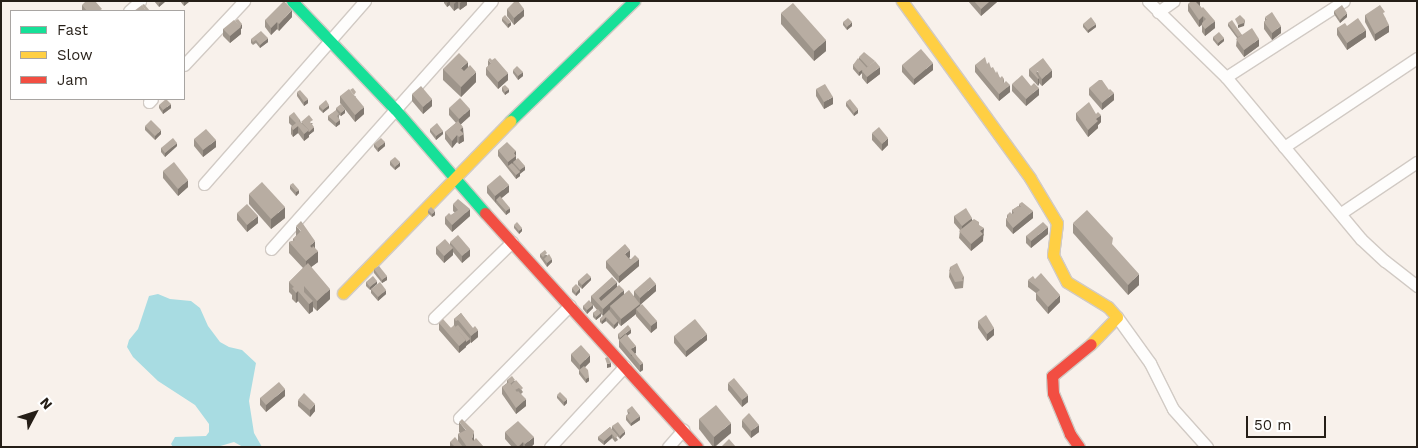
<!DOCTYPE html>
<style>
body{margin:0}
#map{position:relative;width:1418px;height:448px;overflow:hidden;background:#f8f1eb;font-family:"Work Sans",sans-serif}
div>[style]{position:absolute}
.water>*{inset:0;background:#a8dce2}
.roads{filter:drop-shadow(1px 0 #d1cac4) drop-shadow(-1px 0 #d1cac4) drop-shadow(0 1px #d1cac4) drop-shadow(0 -1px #d1cac4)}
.street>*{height:11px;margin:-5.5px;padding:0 5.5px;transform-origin:5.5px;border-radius:5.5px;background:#fefdfc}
.fast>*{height:11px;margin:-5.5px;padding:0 5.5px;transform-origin:5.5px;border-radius:5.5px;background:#16e098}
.slow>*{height:11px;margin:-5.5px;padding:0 5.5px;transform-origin:5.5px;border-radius:5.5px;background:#ffcf43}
.jam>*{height:11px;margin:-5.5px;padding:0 5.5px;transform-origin:5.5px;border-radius:5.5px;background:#f24e42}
.wall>*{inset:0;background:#9e958b}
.shaded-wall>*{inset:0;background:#817971}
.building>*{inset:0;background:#b8ada2}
span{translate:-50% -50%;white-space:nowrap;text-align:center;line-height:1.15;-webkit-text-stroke:4px #fff;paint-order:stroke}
.frame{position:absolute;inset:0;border:2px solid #251e17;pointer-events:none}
.legend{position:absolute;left:10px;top:10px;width:175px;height:90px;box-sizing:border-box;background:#fff;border:1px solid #a8a5a2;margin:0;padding:6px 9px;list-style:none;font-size:15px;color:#251e17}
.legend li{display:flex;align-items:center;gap:10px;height:25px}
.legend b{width:25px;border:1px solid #a8a5a2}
.north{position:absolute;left:10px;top:388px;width:50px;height:50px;-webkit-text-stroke:4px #fff;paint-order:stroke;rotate:50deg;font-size:14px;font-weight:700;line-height:20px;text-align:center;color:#251e17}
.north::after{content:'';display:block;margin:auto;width:18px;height:22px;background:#251e17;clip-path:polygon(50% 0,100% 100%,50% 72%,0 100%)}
.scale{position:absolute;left:1246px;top:416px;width:80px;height:22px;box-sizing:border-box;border:2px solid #251e17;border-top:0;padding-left:6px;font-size:15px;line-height:18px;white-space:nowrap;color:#251e17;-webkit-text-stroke:4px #fff;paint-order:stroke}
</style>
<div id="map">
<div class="water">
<div style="clip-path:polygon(158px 294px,170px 299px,191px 301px,200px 308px,208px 326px,220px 342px,229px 347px,242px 350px,256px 363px,249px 401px,254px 433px,262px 447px,243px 447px,234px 442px,217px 447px,173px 447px,171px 444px,175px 437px,206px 436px,209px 432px,209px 424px,195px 405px,158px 381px,133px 357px,127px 347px,129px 340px,138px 329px,149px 296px)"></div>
</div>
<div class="roads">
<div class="street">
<div style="left:1148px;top:1px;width:109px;rotate:44.3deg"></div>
<div style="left:1226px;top:77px;width:211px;rotate:50.2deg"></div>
<div style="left:1361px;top:239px;width:33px;rotate:43deg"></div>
<div style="left:1385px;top:261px;width:41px;rotate:38deg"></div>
<div style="left:129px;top:11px;width:15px;rotate:-42deg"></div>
<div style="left:1158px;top:12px;width:19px;rotate:-35deg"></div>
<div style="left:184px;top:65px;width:88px;rotate:-46.8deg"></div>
<div style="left:1226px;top:77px;width:140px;rotate:-32.8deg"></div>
<div style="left:149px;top:102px;width:4px;rotate:-45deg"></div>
<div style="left:1284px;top:147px;width:160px;rotate:-33.8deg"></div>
<div style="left:204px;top:184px;width:244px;rotate:-48.7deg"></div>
<div style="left:1341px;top:213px;width:92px;rotate:-33.9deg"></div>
<div style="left:271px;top:249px;width:332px;rotate:-48.3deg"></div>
<div style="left:1117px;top:317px;width:57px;rotate:54.3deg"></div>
<div style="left:1150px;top:363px;width:51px;rotate:63.4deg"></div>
<div style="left:1173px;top:409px;width:51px;rotate:48.2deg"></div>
<div style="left:434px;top:318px;width:109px;rotate:-44.3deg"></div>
<div style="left:459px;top:418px;width:158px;rotate:-45.5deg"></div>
<div style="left:550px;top:447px;width:110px;rotate:-47.2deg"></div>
<div style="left:668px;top:447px;width:23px;rotate:-49deg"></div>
</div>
<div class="fast">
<div style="left:292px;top:1px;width:149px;rotate:46.4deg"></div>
<div style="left:395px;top:109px;width:138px;rotate:49.1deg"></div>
<div style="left:510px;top:121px;width:173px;rotate:-44.1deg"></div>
</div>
<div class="slow">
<div style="left:902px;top:1px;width:218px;rotate:54.1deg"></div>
<div style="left:1030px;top:178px;width:52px;rotate:59deg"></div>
<div style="left:1057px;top:223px;width:32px;rotate:97deg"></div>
<div style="left:1053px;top:255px;width:30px;rotate:63deg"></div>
<div style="left:1067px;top:282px;width:48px;rotate:31.4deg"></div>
<div style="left:1108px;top:307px;width:13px;rotate:48deg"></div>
<div style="left:1117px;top:317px;width:37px;rotate:134deg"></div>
<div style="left:343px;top:293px;width:240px;rotate:-45.8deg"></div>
</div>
<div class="jam">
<div style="left:485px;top:213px;width:316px;rotate:47.8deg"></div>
<div style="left:1079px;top:447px;width:16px;rotate:-125deg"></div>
<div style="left:1070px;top:434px;width:44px;rotate:-112.5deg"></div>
<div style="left:1053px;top:393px;width:17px;rotate:-93deg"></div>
<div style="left:1052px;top:376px;width:50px;rotate:-39.4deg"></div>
</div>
</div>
<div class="wall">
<div style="clip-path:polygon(154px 1px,166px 1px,159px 7px)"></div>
<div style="clip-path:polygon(180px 1px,190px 1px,184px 6px)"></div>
<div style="clip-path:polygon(444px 1px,467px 1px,467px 5px,460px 10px,458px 8px,454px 11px,450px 6px,450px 5px,447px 7px,444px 3px)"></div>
<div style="clip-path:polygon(968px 1px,997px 1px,997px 2px,981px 16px)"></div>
<div style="clip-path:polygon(1200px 1px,1200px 6px,1215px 28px,1205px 36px,1202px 32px,1202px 25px,1199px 27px,1188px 11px,1188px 4px)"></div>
<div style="clip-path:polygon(82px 5px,102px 11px,82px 11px)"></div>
<div style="clip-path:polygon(507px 9px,524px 16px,514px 25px,507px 16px)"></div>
<div style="clip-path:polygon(1334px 11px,1347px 17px,1340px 23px,1334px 14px)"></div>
<div style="clip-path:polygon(781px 13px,826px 51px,814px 61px,781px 24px)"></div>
<div style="clip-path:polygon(1365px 15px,1385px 17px,1389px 32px,1375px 41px,1365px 22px)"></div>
<div style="clip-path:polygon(292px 17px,279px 31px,277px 29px,271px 35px,265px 27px,265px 20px)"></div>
<div style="clip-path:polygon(1265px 17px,1281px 33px,1272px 40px,1264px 29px,1264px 22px,1265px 21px)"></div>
<div style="clip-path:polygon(502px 18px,511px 25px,508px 28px,502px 21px)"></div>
<div style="clip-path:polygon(843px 22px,852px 26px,847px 30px,843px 25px)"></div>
<div style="clip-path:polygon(1228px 23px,1242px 35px,1259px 46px,1244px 57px,1236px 46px,1237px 38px,1228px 26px)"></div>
<div style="clip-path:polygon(1083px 24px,1096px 27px,1088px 33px,1083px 27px)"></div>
<div style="clip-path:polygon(1347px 26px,1366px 37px,1347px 50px,1337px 35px,1337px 28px)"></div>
<div style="clip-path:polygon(242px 28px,241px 29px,241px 34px,230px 43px,223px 36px,223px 29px)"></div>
<div style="clip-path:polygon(1213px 37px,1224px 41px,1218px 46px,1213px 40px)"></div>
<div style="clip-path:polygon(251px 39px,268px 42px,260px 48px,256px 43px,253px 45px,251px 43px)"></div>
<div style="clip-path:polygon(859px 57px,880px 74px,867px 84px,862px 78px,862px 73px,859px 76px,853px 69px,853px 65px,859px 59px)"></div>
<div style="clip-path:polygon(488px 60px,508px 80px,498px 89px,486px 75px,486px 68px,488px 66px)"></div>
<div style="clip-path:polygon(987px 64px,1000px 78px,1004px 79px,1004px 83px,1010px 92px,999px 101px,975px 72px,975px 65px)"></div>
<div style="clip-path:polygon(902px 65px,933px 70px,914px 85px,902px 72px)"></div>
<div style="clip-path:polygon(468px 68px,476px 82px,461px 97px,443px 80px,443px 69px)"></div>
<div style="clip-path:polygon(1029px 69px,1052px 77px,1042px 86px,1039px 83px,1039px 84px,1038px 86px,1029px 76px)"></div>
<div style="clip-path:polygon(513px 70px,523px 76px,518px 80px,513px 73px)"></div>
<div style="clip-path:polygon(1012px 84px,1039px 95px,1026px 106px,1012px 91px)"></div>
<div style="clip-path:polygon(502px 87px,509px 92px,505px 95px,502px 91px)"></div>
<div style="clip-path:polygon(1089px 88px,1114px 100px,1102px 110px,1089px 95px)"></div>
<div style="clip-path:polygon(816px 89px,833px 104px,824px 109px,816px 96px)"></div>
<div style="clip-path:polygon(297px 92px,308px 103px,304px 106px,297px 96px)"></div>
<div style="clip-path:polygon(412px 94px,432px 106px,423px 114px,412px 101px)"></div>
<div style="clip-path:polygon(340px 96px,356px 96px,355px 97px,364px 114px,355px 122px,340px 103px)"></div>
<div style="clip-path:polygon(846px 102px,858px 113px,854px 116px,846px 106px)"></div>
<div style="clip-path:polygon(159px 105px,171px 108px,163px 114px,159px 108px)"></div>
<div style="clip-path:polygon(319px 106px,329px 108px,323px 113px,319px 109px)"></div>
<div style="clip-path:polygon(336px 108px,345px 113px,341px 116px,339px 115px,339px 118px,340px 124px,336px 127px,328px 120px,328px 116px,336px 111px)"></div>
<div style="clip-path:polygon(449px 108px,470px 116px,461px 124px,463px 133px,464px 141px,459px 144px,457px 142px,452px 148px,445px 139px,445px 132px,456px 123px,449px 115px)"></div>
<div style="clip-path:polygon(1076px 113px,1096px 114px,1101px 122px,1098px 125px,1098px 128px,1088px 137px,1076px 120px)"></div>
<div style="clip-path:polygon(289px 116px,300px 120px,301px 123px,313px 123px,312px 124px,314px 131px,309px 135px,309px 137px,304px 141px,298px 133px,293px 137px,291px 134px,291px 127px,292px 126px,289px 123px)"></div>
<div style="clip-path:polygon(145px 126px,161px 134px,155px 140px,145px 130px)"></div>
<div style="clip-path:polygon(430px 129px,443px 134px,436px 140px,430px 132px)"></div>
<div style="clip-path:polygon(872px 133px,888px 145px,882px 151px,872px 140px)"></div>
<div style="clip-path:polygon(194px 139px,216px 147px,203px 157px,194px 146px)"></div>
<div style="clip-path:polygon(374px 144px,385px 146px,378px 152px,374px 147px)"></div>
<div style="clip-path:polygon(177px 146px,165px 157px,161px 152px,161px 148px)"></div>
<div style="clip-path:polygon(498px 150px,516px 151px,516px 160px,525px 170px,520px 173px,520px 176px,516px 179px,498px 156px)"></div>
<div style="clip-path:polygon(390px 161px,400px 166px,395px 170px,390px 165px)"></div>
<div style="clip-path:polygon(163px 171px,188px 187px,178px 196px,163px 178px)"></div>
<div style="clip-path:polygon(290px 185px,299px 193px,296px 196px,290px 189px)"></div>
<div style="clip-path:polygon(487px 186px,509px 192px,501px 198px,510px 212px,506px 215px,487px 193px)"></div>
<div style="clip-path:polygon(249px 194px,285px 218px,271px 229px,249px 204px)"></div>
<div style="clip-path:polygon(453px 204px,470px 216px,452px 232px,445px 224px,445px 217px,451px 215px,455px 213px,453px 211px)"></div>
<div style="clip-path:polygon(1019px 204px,1033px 218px,1013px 234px,1006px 226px,1006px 219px,1007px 218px,1007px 215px,1012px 214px,1012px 210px,1019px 206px)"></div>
<div style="clip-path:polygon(428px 210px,435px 215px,432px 217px,428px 213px)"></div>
<div style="clip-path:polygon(237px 213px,258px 223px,247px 232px,237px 220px)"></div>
<div style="clip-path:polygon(954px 216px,972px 220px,979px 225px,984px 235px,983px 236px,983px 241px,971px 251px,959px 238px,960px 230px,954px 223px)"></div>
<div style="clip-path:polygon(1073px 223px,1139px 285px,1128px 295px,1073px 233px)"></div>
<div style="clip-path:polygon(514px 225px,522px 231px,519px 234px,514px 228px)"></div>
<div style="clip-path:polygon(296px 226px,315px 248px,318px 262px,311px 267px,330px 299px,317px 311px,313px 307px,313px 311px,309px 314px,298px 301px,296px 303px,292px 299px,292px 295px,289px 292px,289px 282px,303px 268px,289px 253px,289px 242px,293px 241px,293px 239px,296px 236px)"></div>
<div style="clip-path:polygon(1048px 234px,1031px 248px,1026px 243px,1026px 236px)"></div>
<div style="clip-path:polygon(450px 242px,470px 256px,462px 263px,453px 252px,453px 255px,444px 263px,436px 254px,436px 247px,450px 245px)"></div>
<div style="clip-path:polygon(540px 254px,547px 255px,552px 262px,547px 267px,540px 257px)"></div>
<div style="clip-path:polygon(630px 257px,629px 258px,639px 266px,619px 283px,606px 268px,606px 261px)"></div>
<div style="clip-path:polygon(950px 267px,964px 277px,963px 288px,955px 289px,949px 277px)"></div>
<div style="clip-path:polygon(374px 269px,387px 280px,382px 283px,374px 273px)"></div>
<div style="clip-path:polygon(591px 280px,582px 289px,578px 285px,578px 281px)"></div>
<div style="clip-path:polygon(1028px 280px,1060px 302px,1048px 314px,1036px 300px,1036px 293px,1028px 287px)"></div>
<div style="clip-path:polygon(366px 282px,377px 284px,370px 290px,366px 286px)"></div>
<div style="clip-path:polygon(617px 286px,624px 295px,634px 296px,634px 291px,656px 291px,640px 305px,657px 328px,651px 333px,636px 316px,636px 314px,621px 326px,618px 323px,618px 325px,614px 329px,606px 321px,602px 324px,600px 322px,600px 319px,603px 316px,601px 314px,601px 316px,596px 320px,593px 317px,593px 313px,597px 310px,593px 305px,593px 308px,587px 314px,583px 309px,583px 306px,591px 302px,591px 296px)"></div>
<div style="clip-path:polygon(572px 288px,580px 292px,576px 296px,572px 292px)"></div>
<div style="clip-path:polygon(371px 289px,386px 294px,378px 301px,371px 293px)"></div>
<div style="clip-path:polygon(461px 313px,478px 337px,471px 343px,470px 342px,466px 346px,466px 347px,459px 353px,439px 330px,439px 323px,451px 328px,454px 326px,454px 319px)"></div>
<div style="clip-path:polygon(978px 321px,994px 335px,987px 341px,978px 328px)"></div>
<div style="clip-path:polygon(631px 333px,627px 336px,643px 370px,640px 372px,619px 347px,619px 340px,618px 338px,618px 334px)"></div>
<div style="clip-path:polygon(674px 336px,707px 340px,686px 357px,674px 343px)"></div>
<div style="clip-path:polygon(571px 354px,590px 362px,585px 367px,589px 381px,586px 383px,579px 374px,579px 370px,571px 361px)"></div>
<div style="clip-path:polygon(507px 380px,515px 381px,523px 392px,521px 394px,526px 406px,516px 414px,502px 394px,502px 387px,507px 383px)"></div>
<div style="clip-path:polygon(728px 383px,748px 402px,742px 407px,728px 390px)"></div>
<div style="clip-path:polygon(557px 395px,567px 403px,564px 406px,557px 398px)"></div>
<div style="clip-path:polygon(285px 396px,266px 412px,260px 405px,260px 398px)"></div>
<div style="clip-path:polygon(298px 400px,315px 411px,310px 417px,298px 406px)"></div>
<div style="clip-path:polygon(627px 410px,640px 420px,631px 426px,626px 420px,626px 416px,628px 414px)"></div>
<div style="clip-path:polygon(699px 419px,731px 433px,715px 447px,713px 447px,699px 429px)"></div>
<div style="clip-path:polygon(742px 420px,759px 432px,751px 438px,742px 427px)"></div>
<div style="clip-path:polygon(459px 422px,474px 440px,484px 447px,450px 447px,450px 442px,458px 441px,458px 434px,460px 433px,459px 432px)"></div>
<div style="clip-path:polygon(612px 426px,625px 434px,620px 439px,612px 430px)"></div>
<div style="clip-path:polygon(610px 427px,618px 440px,615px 442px,612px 438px,604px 445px,598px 440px,598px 437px)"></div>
<div style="clip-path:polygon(505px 432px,534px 444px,531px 447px,512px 447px,505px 439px)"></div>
</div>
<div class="shaded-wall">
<div style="clip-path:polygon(162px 1px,166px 1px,159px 7px,159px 4px)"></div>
<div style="clip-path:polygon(184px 1px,190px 1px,184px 6px)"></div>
<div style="clip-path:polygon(450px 1px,450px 5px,447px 7px,447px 3px)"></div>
<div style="clip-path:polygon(457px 1px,458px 1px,458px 8px,454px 11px,454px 4px)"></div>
<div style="clip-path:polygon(463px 1px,467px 1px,467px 5px,460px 10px,460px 3px)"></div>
<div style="clip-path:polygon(990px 1px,997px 1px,997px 2px,981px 16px,981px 9px)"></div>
<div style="clip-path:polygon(1197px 1px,1200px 1px,1200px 6px,1196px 9px,1196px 2px)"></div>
<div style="clip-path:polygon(524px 9px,524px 16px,514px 25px,514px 18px)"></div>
<div style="clip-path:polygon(292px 10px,292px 17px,279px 31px,279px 24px)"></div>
<div style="clip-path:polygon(1347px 13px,1347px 17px,1340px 23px,1340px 20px)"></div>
<div style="clip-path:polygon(1203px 16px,1203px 23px,1199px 27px,1199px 20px)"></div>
<div style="clip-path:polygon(1245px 20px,1244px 26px,1238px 28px,1238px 25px)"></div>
<div style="clip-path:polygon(1215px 21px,1215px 28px,1205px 36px,1205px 29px)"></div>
<div style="clip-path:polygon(277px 22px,277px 29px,271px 35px,271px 28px)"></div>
<div style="clip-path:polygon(511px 22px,511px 25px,508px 28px,508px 24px)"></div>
<div style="clip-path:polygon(852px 22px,852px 26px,847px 30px,847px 27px)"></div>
<div style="clip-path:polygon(242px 24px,242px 28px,241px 29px,241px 34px,230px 43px,230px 36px)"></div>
<div style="clip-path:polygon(1096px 24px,1096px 27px,1088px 33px,1088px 30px)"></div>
<div style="clip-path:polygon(1389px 25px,1389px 32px,1375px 41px,1375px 34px)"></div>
<div style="clip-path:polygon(1281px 26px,1281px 33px,1272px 40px,1272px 33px)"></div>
<div style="clip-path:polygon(1366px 30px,1366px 37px,1347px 50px,1347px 43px)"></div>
<div style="clip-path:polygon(268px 38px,268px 42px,260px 48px,260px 45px)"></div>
<div style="clip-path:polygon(1224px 38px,1224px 41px,1218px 46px,1218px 43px)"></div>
<div style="clip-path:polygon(1259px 39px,1259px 46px,1244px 57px,1244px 50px)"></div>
<div style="clip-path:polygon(826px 40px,826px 51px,814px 61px,814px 51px)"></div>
<div style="clip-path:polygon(468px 62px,468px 72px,461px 78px,461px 68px)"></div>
<div style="clip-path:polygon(933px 63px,933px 70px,914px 85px,914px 79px)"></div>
<div style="clip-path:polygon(880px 67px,880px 74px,867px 84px,867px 77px)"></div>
<div style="clip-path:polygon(862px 70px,862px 73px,859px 76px,859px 72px)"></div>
<div style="clip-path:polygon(1052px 70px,1052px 77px,1042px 86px,1042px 79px)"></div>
<div style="clip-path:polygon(476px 72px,476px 82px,461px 97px,461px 87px)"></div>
<div style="clip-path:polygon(523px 72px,523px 76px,518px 80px,518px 76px)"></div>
<div style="clip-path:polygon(508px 73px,508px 80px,498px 89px,498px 82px)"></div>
<div style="clip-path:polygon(1039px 78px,1039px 84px,1038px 86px,1038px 79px)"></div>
<div style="clip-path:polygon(1010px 85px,1010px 92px,999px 101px,999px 94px)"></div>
<div style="clip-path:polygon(1039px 88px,1039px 95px,1026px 106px,1026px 99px)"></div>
<div style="clip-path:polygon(509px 89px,509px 92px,505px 95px,505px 92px)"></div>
<div style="clip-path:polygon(1114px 93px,1114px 100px,1102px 110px,1102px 103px)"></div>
<div style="clip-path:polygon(833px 97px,833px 104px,824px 109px,824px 102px)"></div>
<div style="clip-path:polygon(308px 99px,308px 103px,304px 106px,304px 102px)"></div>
<div style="clip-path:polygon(432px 99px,432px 106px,423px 114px,423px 107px)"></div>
<div style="clip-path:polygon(171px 104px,171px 108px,163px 114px,163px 110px)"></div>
<div style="clip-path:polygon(329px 105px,329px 108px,323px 113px,323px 110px)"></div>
<div style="clip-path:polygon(364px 107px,364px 114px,355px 122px,355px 115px)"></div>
<div style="clip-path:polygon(345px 109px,345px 113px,341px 116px,341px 113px)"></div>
<div style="clip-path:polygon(470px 109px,470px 116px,459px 126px,459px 119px)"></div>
<div style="clip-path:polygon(858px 109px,858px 113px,854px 116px,854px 113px)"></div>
<div style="clip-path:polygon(1101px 115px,1101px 122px,1098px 125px,1098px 128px,1088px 137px,1088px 130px,1096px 119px)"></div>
<div style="clip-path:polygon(340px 120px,340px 124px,336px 127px,336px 123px)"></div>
<div style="clip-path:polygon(298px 126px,298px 133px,293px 137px,293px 130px)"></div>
<div style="clip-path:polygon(314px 127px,314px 131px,309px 135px,309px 132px)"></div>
<div style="clip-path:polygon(463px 127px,464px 141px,459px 144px,460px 130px)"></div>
<div style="clip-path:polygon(161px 130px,161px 134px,155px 140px,155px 136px)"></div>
<div style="clip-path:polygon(309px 130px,309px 137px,304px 141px,304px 134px)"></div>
<div style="clip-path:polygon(443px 131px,443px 134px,436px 140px,436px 136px)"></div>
<div style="clip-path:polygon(457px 135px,457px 142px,452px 148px,452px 141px)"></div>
<div style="clip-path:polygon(888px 138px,888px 145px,882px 151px,882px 144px)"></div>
<div style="clip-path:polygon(216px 140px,216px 147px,203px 157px,203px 150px)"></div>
<div style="clip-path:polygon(385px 142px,385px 146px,378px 152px,378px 148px)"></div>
<div style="clip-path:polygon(177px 143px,177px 146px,165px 157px,165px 153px)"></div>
<div style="clip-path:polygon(516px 151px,516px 163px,513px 162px,513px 165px,508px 166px,508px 169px,508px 162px,514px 153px)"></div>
<div style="clip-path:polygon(400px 162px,400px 166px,395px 170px,395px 167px)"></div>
<div style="clip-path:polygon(525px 166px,525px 170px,520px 174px,520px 170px)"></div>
<div style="clip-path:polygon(520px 172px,520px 176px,516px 179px,516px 175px)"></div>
<div style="clip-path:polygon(188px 180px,188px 187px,178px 196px,178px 189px)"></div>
<div style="clip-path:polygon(509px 185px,509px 192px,497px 202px,496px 200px,495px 203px,495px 196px)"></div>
<div style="clip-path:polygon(299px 190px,299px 193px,296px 196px,296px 192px)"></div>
<div style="clip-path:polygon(285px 207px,285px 218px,271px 229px,271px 219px)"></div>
<div style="clip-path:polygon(510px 208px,510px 212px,506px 215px,506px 211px)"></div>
<div style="clip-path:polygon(470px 209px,470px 216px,452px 232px,452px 225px)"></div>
<div style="clip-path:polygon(435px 211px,435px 215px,432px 217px,432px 214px)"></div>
<div style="clip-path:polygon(1033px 211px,1033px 218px,1013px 234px,1013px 228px)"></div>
<div style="clip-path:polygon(258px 216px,258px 223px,247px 232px,247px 225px)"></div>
<div style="clip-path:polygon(972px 218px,972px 225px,962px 233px,962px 226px)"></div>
<div style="clip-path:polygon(1048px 227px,1048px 234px,1031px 248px,1031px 241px)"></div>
<div style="clip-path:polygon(522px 228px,522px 231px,519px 234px,519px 231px)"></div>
<div style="clip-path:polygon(984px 228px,983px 241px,971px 251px,971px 244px,980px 231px)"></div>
<div style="clip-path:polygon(315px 241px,315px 251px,310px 246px)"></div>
<div style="clip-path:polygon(453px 248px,453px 255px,444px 263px,444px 256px)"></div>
<div style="clip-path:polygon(470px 249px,470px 256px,462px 263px,462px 256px)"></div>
<div style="clip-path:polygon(630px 250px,630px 257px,625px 261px,625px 254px)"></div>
<div style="clip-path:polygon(318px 251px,318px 262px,306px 271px,306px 261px)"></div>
<div style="clip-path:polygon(552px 259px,552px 262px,547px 267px,547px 263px)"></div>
<div style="clip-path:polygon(639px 259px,639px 266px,619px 283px,619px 276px)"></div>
<div style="clip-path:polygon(1139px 274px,1139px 285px,1128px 295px,1128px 285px)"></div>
<div style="clip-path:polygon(387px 276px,387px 280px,382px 283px,382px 280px)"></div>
<div style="clip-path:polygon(591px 277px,591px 280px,582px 289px,582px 285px)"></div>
<div style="clip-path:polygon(377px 281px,377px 284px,370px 290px,370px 287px)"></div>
<div style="clip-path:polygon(617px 282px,617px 289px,599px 305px,599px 298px)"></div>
<div style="clip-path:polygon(656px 284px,656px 291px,640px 305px,640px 311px,636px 309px,636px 314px,621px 326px,621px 319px,640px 304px,640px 298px)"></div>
<div style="clip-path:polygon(580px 288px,580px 292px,576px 296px,576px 293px)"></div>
<div style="clip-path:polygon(330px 289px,330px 299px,317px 311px,317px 301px)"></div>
<div style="clip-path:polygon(386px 290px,386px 294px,378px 301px,378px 297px)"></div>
<div style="clip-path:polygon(624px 290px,624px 297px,610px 306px,610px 309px,603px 316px,603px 309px)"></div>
<div style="clip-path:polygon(298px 291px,298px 301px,296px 303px,296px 293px)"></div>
<div style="clip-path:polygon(1060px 295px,1060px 302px,1048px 314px,1048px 307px)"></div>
<div style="clip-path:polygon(313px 301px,313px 311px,309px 314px,309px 304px)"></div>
<div style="clip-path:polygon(593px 305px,593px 308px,587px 314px,587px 310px)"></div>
<div style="clip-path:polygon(601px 313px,601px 316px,596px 320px,596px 317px)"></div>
<div style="clip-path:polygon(606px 317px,606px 321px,602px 324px,602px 321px)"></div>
<div style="clip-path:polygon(618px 321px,618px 325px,614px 329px,614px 325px)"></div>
<div style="clip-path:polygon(657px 321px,657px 328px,651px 333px,651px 326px)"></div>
<div style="clip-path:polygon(994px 328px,994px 335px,987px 341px,987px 334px)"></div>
<div style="clip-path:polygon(631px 329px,631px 333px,620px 341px,620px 338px)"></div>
<div style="clip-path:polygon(478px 330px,478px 337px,471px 343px,471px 336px)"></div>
<div style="clip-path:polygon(707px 334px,707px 340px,686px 357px,686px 351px)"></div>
<div style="clip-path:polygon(470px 339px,470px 343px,466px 346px,466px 342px)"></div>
<div style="clip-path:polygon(466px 340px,466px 347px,459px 353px,459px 346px)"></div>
<div style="clip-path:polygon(636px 346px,636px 353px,631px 356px,631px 349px)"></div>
<div style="clip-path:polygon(590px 355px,590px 362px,580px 372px,580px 365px)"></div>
<div style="clip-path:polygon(611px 363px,611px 367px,607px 368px,607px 364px)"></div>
<div style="clip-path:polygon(643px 363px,643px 370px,640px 372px,640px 365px)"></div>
<div style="clip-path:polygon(589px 377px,589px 381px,586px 383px,586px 379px)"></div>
<div style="clip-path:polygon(285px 389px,285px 396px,266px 412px,266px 405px)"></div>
<div style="clip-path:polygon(748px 395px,748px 402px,742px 407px,742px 400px)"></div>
<div style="clip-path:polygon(526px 399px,526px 406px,516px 414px,516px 408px)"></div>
<div style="clip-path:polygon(567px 399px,567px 403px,564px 406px,564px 402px)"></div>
<div style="clip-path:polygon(315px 404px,315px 411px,310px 417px,310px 410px)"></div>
<div style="clip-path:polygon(640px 416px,640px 420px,631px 426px,631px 423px)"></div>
<div style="clip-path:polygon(731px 423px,731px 433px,714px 447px,714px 437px)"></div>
<div style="clip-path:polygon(759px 425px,759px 432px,751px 438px,751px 431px)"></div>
<div style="clip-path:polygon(474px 431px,474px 442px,472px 439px)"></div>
<div style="clip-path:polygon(625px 431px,625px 434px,620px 439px,620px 436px)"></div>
<div style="clip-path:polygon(612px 434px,612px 438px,604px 445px,604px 441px)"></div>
<div style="clip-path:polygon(534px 437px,534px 444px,531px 447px,525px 447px,525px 444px)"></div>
<div style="clip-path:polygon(523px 442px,523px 447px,518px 447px)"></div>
</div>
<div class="building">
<div style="clip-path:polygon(86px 1px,95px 1px,102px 9px,99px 11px,87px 11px,82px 5px)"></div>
<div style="clip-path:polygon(284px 1px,292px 10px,279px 24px,277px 22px,271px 28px,265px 20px)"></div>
<div style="clip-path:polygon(515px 1px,518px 1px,524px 9px,514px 18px,507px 9px)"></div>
<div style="clip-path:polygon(974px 1px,990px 1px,981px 9px)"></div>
<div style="clip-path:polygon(1191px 1px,1197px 1px,1196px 2px,1202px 8px,1203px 7px,1215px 21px,1205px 29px,1202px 25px,1202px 23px,1206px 19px,1203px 16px,1199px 20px,1188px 4px)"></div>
<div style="clip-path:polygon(793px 3px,826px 40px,814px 51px,781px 13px)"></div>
<div style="clip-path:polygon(144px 4px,150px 11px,146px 11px,142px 5px)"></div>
<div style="clip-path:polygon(142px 5px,146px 11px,134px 11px)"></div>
<div style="clip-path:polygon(1342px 5px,1347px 13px,1340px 20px,1334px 11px)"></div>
<div style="clip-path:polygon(1380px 5px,1385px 12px,1383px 13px,1389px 25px,1375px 34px,1365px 15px)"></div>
<div style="clip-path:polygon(1272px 12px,1281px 26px,1272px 33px,1264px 22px,1267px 19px,1265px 17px)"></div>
<div style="clip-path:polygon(505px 15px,511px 22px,508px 24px,502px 18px)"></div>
<div style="clip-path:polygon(1240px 15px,1245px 20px,1244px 23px,1238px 25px,1235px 19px)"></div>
<div style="clip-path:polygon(1091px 17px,1096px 24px,1088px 30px,1083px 24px)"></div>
<div style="clip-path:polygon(848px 18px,852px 22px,847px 27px,843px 22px)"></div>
<div style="clip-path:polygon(1358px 18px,1366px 30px,1347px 43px,1337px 28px,1345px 23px,1347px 26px)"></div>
<div style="clip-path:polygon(238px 19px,242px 24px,240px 27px,235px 21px)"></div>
<div style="clip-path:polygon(234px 20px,241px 27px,230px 36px,223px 29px)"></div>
<div style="clip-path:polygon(1232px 20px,1242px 35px,1238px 37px,1228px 23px)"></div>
<div style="clip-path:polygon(1252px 28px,1259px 39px,1244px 50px,1236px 39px)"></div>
<div style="clip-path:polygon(261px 31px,268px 38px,260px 45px,256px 40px,253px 42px,251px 39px)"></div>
<div style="clip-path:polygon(1219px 32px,1224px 38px,1218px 43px,1213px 37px)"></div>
<div style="clip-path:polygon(921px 49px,933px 63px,914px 79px,902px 65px)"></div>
<div style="clip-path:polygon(864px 52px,875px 61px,868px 67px,859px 57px)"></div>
<div style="clip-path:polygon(459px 53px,468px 62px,461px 68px,464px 71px,470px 65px,476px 72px,461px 87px,443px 69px)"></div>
<div style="clip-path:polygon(985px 57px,987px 64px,989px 62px,991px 68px,993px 67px,996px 73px,997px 71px,1000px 78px,1002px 76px,1004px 79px,1003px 81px,1004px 83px,1006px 81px,1010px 85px,999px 94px,975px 65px)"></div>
<div style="clip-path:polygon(490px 58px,492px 60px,495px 58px,508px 73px,498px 82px,486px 68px,491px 63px,488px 60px)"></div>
<div style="clip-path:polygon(858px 58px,867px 68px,863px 71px,862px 70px,859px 72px,853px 65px)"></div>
<div style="clip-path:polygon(1043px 58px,1052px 70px,1042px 79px,1039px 75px,1038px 71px,1036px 73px,1039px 78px,1038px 79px,1029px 69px)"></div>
<div style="clip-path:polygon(875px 61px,880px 67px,867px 77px,862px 71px)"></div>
<div style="clip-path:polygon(517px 66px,523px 72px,518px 76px,513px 70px)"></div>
<div style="clip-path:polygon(1022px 75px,1031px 86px,1034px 83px,1039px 88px,1026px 99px,1012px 84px)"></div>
<div style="clip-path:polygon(1099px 80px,1102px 80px,1109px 90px,1110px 89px,1114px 93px,1102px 103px,1089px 88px)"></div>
<div style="clip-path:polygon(825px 84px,833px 97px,824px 102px,816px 89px)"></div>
<div style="clip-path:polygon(505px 85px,509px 89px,505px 92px,502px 87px)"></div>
<div style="clip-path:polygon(421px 86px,432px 99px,423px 107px,412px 94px)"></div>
<div style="clip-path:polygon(353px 88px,356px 92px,354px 95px,350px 90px)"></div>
<div style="clip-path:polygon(349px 89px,364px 107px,355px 115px,340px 96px)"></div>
<div style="clip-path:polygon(300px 90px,308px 99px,304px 102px,297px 92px)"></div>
<div style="clip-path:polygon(460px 98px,470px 109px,459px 119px,449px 108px)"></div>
<div style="clip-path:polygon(166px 99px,171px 104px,163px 110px,159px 105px)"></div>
<div style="clip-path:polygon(850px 99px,858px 109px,854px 113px,846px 102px)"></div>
<div style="clip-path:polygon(326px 100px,329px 105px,323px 110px,319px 106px)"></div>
<div style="clip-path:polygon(1089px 102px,1096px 114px,1098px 112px,1101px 115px,1096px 119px,1098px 121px,1088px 130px,1076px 113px)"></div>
<div style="clip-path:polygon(341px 104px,345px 109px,341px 113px,336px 108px)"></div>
<div style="clip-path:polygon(336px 110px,339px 114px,337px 116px,340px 120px,336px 123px,328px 116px)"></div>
<div style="clip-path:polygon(294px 112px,300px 120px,299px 121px,309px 130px,304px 134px,298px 126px,293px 130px,291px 127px,296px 123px,289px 116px)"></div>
<div style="clip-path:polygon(309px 115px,313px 120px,310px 122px,314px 127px,309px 132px,308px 131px,309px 130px,301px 122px)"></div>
<div style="clip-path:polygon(151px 120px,161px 130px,155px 136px,145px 126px)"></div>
<div style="clip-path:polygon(458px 121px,463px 127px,460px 130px,464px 134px,459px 137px,457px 135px,452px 141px,445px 132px)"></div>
<div style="clip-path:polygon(437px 123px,443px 131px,436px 136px,430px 129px)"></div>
<div style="clip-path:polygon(879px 127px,888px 138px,882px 144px,872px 133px)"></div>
<div style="clip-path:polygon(206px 129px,216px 140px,203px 150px,194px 139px)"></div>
<div style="clip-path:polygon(173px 138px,177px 143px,165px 153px,161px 148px)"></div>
<div style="clip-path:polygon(381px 138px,385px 142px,378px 148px,374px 144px)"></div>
<div style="clip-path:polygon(507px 142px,516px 151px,514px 153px,516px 156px,508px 162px,498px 150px)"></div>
<div style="clip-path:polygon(395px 157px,400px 162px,395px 167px,390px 161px)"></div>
<div style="clip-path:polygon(518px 158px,525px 166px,520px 170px,513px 162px)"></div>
<div style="clip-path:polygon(174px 162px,188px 180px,178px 189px,163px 171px)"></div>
<div style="clip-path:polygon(512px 163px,520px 172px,516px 175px,508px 166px)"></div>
<div style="clip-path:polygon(500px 175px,509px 185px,495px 196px,487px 186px)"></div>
<div style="clip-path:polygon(262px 182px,285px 207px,271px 219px,249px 194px)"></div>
<div style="clip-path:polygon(293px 183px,299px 190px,296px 192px,290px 185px)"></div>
<div style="clip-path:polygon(500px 196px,510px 208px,506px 211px,496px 200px)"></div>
<div style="clip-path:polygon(458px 199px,470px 209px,452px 225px,445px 217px,449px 213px,451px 215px,458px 210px,453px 204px)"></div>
<div style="clip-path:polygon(1022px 202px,1033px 211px,1013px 228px,1006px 219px,1008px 217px,1007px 215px,1010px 212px,1012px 214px,1014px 213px,1012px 210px,1018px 206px,1021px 207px,1019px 204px)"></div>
<div style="clip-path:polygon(247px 204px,258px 216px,247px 225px,237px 213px)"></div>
<div style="clip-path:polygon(431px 207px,435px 211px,432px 214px,428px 210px)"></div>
<div style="clip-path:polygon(966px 208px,972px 218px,962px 226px,954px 216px)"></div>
<div style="clip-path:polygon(1087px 210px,1113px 238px,1112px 244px,1139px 274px,1128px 285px,1073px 223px)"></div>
<div style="clip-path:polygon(974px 219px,979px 222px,979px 225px,984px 228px,980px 231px,983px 234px,971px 244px,959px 231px)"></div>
<div style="clip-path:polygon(301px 221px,315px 241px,310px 246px,312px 248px,313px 246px,318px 251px,306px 261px,289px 242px,295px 240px,293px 239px,301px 231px,296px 226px)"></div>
<div style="clip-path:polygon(517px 222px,522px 228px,519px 231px,514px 225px)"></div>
<div style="clip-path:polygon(1043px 222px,1048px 227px,1031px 241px,1026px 236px)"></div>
<div style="clip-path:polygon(458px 235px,470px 249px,462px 256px,450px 242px)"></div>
<div style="clip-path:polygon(445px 239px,453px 248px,444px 256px,436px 247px)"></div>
<div style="clip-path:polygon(625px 244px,630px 250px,625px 254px,630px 260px,635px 255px,639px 259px,619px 276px,606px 261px)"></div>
<div style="clip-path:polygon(545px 250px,547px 253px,543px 257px,540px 254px)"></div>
<div style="clip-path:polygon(549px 254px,552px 259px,547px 263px,544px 259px)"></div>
<div style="clip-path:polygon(308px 263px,330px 289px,317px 301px,304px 286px,304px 292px,313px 301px,309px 304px,298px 291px,296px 293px,292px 288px,294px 287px,289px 282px)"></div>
<div style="clip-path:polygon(957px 263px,964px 277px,962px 278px,963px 281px,955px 282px,949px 270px,951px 269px,950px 267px)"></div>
<div style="clip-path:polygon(379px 266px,387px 276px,382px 280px,374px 269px)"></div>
<div style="clip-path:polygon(587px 273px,591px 277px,582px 285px,578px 281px)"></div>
<div style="clip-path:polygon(1041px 273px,1060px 295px,1048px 307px,1036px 293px,1040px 290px,1028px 280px,1033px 276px,1035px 279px)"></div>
<div style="clip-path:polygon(373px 276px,377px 281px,370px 287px,366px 282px)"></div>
<div style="clip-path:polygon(612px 277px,617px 282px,599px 298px,601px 301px,619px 285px,624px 290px,603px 309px,591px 296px)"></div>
<div style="clip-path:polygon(650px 277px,656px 284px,640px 298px,634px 291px)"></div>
<div style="clip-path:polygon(380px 282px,386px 290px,378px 297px,371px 289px)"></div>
<div style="clip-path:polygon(576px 284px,580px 288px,576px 293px,572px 288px)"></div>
<div style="clip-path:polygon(629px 290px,640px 304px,621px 319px,610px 306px)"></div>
<div style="clip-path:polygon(589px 300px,593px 305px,587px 310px,583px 306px)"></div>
<div style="clip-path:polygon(642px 304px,657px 321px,651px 326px,636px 309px)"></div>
<div style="clip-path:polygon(598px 309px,601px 313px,596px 317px,593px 313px)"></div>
<div style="clip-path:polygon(609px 310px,618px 321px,614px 325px,606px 317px,602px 321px,600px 319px)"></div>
<div style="clip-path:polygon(461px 313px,473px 328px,475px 326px,478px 330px,471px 336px,458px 320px,456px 321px,454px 319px)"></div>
<div style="clip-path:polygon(986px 315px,994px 328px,987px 334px,978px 321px)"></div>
<div style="clip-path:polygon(443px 319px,451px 328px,454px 325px,466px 340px,459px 346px,439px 323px)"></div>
<div style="clip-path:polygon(695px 319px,707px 334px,686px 351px,674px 336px)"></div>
<div style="clip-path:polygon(458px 325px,470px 339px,466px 342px,466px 340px,455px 327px)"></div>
<div style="clip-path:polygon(628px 325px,631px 329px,620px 338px,618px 334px)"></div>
<div style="clip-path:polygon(626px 334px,636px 346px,631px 349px,643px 363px,640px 365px,619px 340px)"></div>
<div style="clip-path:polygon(581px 345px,590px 355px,580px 365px,571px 354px)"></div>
<div style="clip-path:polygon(608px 357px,611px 363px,607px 364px,605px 358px)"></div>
<div style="clip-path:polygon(584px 366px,588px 370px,589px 377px,586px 379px,579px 370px)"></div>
<div style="clip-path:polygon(512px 376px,515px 380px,510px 384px,507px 380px)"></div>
<div style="clip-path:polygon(734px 378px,748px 395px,742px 400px,728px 383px)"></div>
<div style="clip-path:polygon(516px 380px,523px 388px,521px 390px,519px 388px,515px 390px,511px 385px)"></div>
<div style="clip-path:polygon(279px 382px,285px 389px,266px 405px,260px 398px)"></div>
<div style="clip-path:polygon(509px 382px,517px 392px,518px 391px,526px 399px,516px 408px,502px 387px)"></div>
<div style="clip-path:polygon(560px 392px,567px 399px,564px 402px,557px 395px)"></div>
<div style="clip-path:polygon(304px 393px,315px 404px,310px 410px,298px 400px)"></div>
<div style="clip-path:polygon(716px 405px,731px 423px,714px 437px,699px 419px)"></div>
<div style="clip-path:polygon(632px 406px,640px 416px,631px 423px,626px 416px,630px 413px,627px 410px)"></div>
<div style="clip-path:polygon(749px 413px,759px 425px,751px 431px,742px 420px)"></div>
<div style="clip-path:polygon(462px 419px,474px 431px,472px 439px,473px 441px,476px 438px,484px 447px,467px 447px,458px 434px,466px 430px,459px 422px)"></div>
<div style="clip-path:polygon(518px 421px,534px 437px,525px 444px,523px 442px,518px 447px,505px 432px)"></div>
<div style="clip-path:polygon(618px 422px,625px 431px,620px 436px,612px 426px)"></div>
<div style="clip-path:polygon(610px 427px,618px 436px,615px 438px,612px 434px,604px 441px,598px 437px)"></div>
<div style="clip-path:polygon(455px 437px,463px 447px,455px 447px,450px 442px)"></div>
<div style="clip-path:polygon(729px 439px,736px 447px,721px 447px)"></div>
</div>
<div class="frame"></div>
<ul class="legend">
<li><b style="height:6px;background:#16e098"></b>Fast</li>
<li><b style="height:6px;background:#ffcf43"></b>Slow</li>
<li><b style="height:6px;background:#f24e42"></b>Jam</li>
</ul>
<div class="north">N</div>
<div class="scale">50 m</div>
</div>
